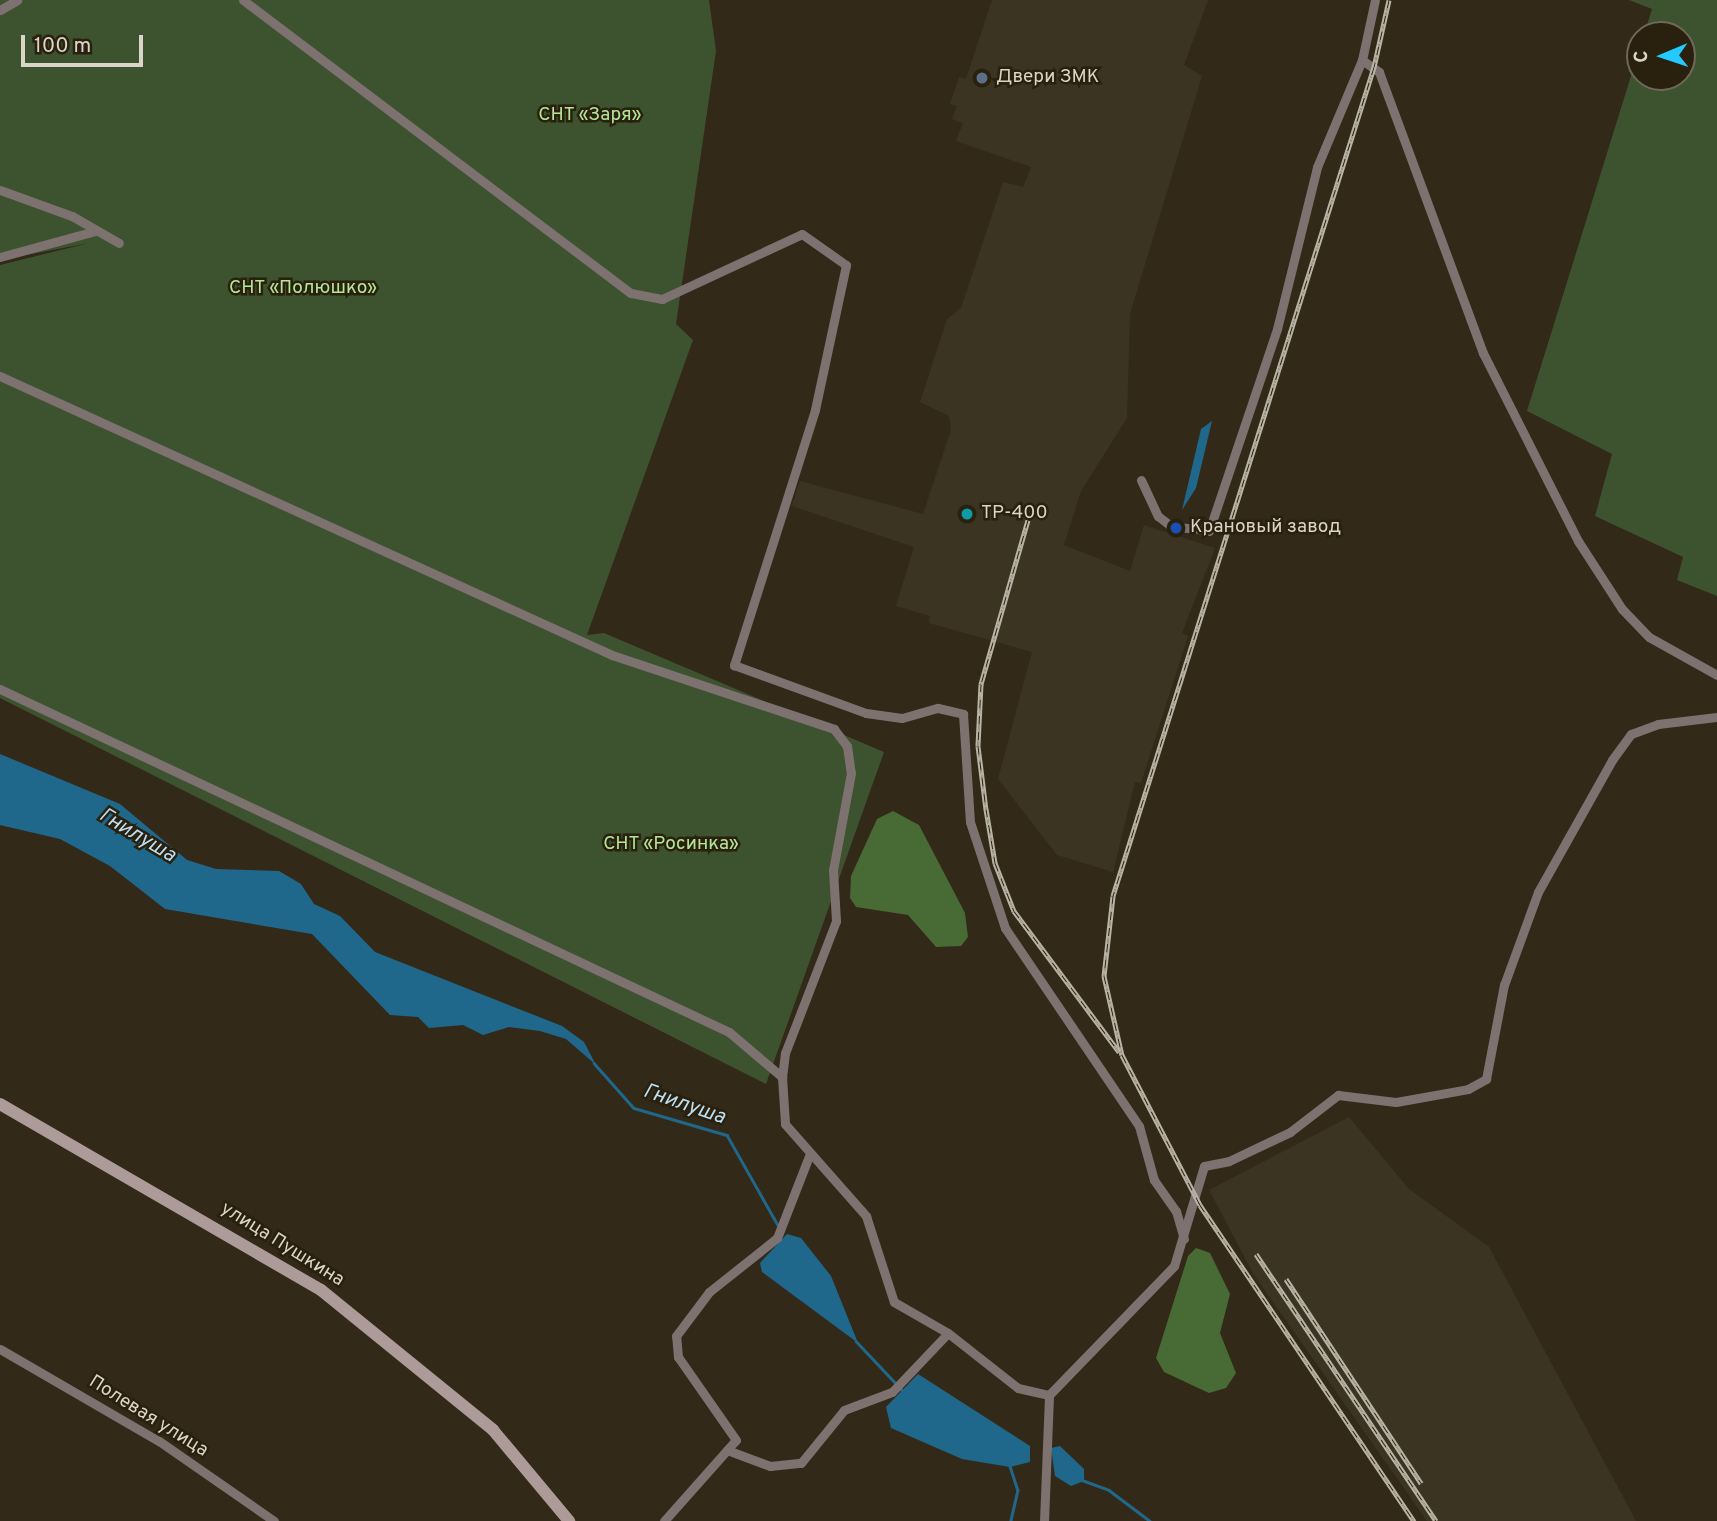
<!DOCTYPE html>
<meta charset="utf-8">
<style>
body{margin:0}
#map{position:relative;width:1717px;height:1521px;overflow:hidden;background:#332918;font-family:Overpass,sans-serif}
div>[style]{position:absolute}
.industrial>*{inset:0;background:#3c3423}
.green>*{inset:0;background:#3d5330}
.forest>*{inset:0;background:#486a35}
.water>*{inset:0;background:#20688b}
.stream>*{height:2.5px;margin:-1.25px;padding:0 1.25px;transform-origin:1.25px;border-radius:1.25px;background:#20688b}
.street>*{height:9px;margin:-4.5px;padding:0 4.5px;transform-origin:4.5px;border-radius:4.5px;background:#7e7271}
.secondary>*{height:12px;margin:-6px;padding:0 6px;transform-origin:6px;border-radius:6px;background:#ad9b99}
.rail>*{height:5px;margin-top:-2.5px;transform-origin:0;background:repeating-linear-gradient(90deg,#29200e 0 8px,#bab4a7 0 16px);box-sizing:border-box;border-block:2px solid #bab4a7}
.dots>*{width:19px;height:19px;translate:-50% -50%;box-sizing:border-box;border:4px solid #29200e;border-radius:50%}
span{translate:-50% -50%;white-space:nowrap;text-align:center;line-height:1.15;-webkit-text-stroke:5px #29200e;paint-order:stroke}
.poi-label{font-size:19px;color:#dad4c9}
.left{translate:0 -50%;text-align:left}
.park-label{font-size:19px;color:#b3e797}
.street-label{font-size:19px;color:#dad4c9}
.water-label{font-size:21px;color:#bbdff4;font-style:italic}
.north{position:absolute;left:1626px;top:21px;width:70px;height:70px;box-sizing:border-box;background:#29200e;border:2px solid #706859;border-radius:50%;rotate:268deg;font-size:19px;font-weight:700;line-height:28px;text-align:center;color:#dad4c9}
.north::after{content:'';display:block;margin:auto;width:24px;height:32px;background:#24c9fe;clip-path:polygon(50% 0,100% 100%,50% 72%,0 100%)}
.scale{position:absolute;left:21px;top:35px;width:122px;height:32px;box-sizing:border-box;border:4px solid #dad4c9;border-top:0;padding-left:9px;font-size:21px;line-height:24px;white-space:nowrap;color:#dad4c9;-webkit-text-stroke:5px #29200e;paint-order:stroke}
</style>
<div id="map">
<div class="industrial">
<div style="clip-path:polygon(992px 0,1208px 0,1184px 65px,1202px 76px,1130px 314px,1127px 418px,1081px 491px,1064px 545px,1130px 571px,1144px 525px,1215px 548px,1182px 633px,1188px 636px,1141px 783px,1135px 782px,1113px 872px,1057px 855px,998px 779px,1032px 652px,929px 623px,930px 616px,896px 606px,914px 547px,792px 506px,800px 481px,923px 514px,951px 430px,949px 416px,920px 402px,947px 319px,961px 308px,1003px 182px,1023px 187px,1031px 167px,956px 141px,963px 123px,952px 119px,957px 106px,950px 104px,959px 77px,966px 79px)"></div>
<div style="clip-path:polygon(1349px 1117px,1409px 1189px,1489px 1247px,1636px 1521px,1427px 1521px,1254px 1275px,1209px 1190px)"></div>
</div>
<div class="green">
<div style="clip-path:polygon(0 0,709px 0,716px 51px,676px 324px,693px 340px,587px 635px,604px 633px,884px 752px,766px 1084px,0 698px,0 265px,89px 243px,0 260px)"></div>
<div style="clip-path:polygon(1629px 0,1717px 0,1717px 596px,1677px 580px,1683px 557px,1595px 516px,1612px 454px,1527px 411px,1640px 47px,1640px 77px,1682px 77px,1682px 35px,1644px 35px,1652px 9px)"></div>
</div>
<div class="forest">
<div style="clip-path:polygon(893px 811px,919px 825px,965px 913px,968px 937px,961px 946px,936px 947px,908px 915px,856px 907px,850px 898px,851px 876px,877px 819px)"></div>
<div style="clip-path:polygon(1196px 1248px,1210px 1253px,1230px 1294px,1220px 1333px,1236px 1373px,1226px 1388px,1209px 1393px,1164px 1372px,1156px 1358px,1188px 1256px)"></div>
</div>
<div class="water">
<div style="clip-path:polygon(1212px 421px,1196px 488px,1182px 510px,1201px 429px)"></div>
<div style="clip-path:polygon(0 754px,120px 804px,187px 860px,216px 869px,279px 871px,301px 884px,314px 904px,340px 916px,375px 952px,562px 1026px,584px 1042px,596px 1065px,566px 1039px,540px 1031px,509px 1027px,483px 1035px,463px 1025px,429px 1028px,418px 1017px,390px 1015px,312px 934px,165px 909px,110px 866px,60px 839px,0 825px)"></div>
<div style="clip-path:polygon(787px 1234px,801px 1238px,831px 1276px,858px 1343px,762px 1272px,760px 1263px)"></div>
<div style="clip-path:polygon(918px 1374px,1030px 1446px,1030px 1462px,1010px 1467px,962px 1459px,891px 1428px,886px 1407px)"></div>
<div style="clip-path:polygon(1060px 1446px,1084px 1469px,1084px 1481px,1071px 1486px,1055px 1476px,1051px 1448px)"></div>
</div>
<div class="stream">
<div style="left:594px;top:1063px;width:60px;rotate:48.4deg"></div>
<div style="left:634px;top:1108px;width:97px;rotate:16.2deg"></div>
<div style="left:727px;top:1135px;width:103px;rotate:60.5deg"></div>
<div style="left:856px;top:1341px;width:70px;rotate:46.7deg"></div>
<div style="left:1009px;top:1463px;width:28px;rotate:72deg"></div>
<div style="left:1018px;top:1490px;width:32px;rotate:103deg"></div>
<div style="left:1082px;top:1480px;width:29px;rotate:20deg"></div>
<div style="left:1109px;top:1490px;width:51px;rotate:37.1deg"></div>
</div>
<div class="street">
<div style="left:243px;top:0;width:486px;rotate:37.1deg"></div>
<div style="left:631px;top:293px;width:32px;rotate:11deg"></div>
<div style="left:662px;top:299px;width:154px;rotate:-24.9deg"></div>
<div style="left:802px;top:234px;width:54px;rotate:35.2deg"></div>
<div style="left:846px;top:265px;width:148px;rotate:102.1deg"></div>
<div style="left:815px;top:410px;width:268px;rotate:107.6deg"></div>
<div style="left:734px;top:665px;width:140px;rotate:20deg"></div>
<div style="left:866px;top:713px;width:36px;rotate:8deg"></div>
<div style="left:902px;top:718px;width:37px;rotate:-16deg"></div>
<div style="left:938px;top:708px;width:26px;rotate:13deg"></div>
<div style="left:963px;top:714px;width:108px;rotate:86.3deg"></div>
<div style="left:970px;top:822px;width:112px;rotate:71.7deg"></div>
<div style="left:1005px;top:928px;width:239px;rotate:55.9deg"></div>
<div style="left:1139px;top:1126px;width:56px;rotate:74.5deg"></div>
<div style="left:1154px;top:1180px;width:38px;rotate:55deg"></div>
<div style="left:1176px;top:1211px;width:29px;rotate:74deg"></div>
<div style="left:0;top:10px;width:20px;rotate:-30deg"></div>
<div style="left:1362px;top:60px;width:21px;rotate:35deg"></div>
<div style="left:1379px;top:72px;width:300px;rotate:69.7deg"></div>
<div style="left:1483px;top:353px;width:211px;rotate:63.2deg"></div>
<div style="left:1578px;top:541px;width:81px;rotate:57.1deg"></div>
<div style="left:1622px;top:609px;width:39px;rotate:46deg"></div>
<div style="left:1649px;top:637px;width:78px;rotate:29.2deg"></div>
<div style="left:0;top:190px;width:77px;rotate:19.9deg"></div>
<div style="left:72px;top:216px;width:54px;rotate:29.9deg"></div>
<div style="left:0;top:257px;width:98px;rotate:-15.3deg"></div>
<div style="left:0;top:376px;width:673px;rotate:24.51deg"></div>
<div style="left:612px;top:655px;width:234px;rotate:18.4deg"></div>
<div style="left:834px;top:729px;width:21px;rotate:53deg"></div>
<div style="left:847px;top:746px;width:27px;rotate:82deg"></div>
<div style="left:851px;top:773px;width:99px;rotate:100.5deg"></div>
<div style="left:833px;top:870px;width:51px;rotate:86.6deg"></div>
<div style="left:836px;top:921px;width:142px;rotate:111.1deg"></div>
<div style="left:785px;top:1053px;width:24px;rotate:97deg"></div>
<div style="left:1141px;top:480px;width:40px;rotate:65deg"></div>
<div style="left:1158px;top:516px;width:16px;rotate:38deg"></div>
<div style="left:1171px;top:526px;width:38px;rotate:7deg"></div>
<div style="left:1209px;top:531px;width:213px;rotate:-71.4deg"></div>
<div style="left:1277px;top:329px;width:167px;rotate:-76.1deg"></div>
<div style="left:1317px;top:167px;width:116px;rotate:-67.2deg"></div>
<div style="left:1362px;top:60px;width:61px;rotate:-77.8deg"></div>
<div style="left:0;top:689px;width:806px;rotate:25.2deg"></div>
<div style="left:729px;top:1032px;width:70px;rotate:40.3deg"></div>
<div style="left:782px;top:1077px;width:47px;rotate:86.3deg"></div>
<div style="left:785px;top:1124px;width:123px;rotate:48.6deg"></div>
<div style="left:866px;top:1216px;width:90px;rotate:72deg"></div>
<div style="left:894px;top:1302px;width:62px;rotate:29.9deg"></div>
<div style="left:948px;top:1333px;width:89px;rotate:38.2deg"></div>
<div style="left:1018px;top:1388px;width:32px;rotate:13deg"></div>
<div style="left:0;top:1349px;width:184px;rotate:30.1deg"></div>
<div style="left:159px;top:1441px;width:140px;rotate:34.8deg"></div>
<div style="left:1049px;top:1395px;width:180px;rotate:-45.9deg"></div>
<div style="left:1174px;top:1266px;width:104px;rotate:-73.3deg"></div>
<div style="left:1204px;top:1166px;width:25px;rotate:-11deg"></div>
<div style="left:1229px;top:1161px;width:68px;rotate:-25.4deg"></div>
<div style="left:1290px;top:1132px;width:61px;rotate:-37.6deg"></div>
<div style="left:1338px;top:1095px;width:58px;rotate:6.9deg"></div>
<div style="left:1396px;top:1102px;width:73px;rotate:-10.2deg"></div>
<div style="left:1468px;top:1089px;width:21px;rotate:-29deg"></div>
<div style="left:1486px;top:1079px;width:96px;rotate:-79.2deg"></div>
<div style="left:1504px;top:985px;width:99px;rotate:-69.9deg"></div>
<div style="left:1538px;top:892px;width:151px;rotate:-60.7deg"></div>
<div style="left:1612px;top:760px;width:32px;rotate:-54deg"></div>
<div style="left:1631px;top:734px;width:29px;rotate:-20deg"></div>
<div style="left:1658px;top:724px;width:59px;rotate:-6.8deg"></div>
<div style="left:727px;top:1450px;width:46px;rotate:20.4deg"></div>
<div style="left:770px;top:1466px;width:31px;rotate:-6deg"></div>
<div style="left:801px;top:1463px;width:68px;rotate:-50.9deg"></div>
<div style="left:844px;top:1410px;width:51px;rotate:-20.6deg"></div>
<div style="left:892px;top:1392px;width:81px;rotate:-46.5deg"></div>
<div style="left:664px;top:1521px;width:108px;rotate:-48.4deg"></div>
<div style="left:736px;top:1440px;width:101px;rotate:-124.9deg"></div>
<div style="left:678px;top:1357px;width:21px;rotate:-95deg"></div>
<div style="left:676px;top:1336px;width:55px;rotate:-53.1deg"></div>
<div style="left:709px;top:1292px;width:87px;rotate:-38.5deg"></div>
<div style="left:777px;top:1238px;width:88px;rotate:-68.7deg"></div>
<div style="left:1044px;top:1521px;width:126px;rotate:-87.7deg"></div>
</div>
<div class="secondary">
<div style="left:0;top:1104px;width:371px;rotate:30.1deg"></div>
<div style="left:321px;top:1290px;width:222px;rotate:39.1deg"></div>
<div style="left:493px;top:1430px;width:119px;rotate:50.1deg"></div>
</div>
<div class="rail">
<div style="left:1389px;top:0;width:69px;rotate:102.6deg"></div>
<div style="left:1374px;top:67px;width:869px;rotate:107.48deg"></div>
<div style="left:1113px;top:896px;width:81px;rotate:96.4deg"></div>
<div style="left:1104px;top:976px;width:81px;rotate:77.2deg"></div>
<div style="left:1122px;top:1055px;width:169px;rotate:62.5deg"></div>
<div style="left:1200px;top:1205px;width:382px;rotate:55.9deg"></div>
<div style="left:1028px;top:520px;width:171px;rotate:106deg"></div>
<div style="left:981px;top:684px;width:62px;rotate:92.8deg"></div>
<div style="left:978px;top:746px;width:64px;rotate:82.8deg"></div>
<div style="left:986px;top:809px;width:55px;rotate:80.5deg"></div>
<div style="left:995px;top:863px;width:52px;rotate:68.4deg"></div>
<div style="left:1014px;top:911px;width:176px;rotate:53.3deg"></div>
<div style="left:1256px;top:1254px;width:322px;rotate:56deg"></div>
<div style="left:1286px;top:1279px;width:245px;rotate:56.5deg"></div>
</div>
<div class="dots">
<div style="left:982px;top:78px;background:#5c6f8a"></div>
<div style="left:967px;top:514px;background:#0f9aa8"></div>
<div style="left:1176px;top:528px;background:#1a4fb4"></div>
</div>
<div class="poi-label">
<span class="left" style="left:996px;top:78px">Двери ЗМК</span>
<span class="left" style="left:981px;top:514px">ТР-400</span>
<span class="left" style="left:1190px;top:528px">Крановый завод</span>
</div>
<div class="park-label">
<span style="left:590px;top:116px">СНТ «Заря»</span>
<span style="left:303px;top:289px">СНТ «Полюшко»</span>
<span style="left:671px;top:845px">СНТ «Росинка»</span>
</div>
<div class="street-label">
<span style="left:282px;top:1245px;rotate:32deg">улица Пушкина</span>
<span style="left:148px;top:1417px;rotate:32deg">Полевая улица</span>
</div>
<div class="water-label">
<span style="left:137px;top:836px;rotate:31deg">Гнилуша</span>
<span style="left:684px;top:1105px;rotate:19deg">Гнилуша</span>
</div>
<div class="north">С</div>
<div class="scale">100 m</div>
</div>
